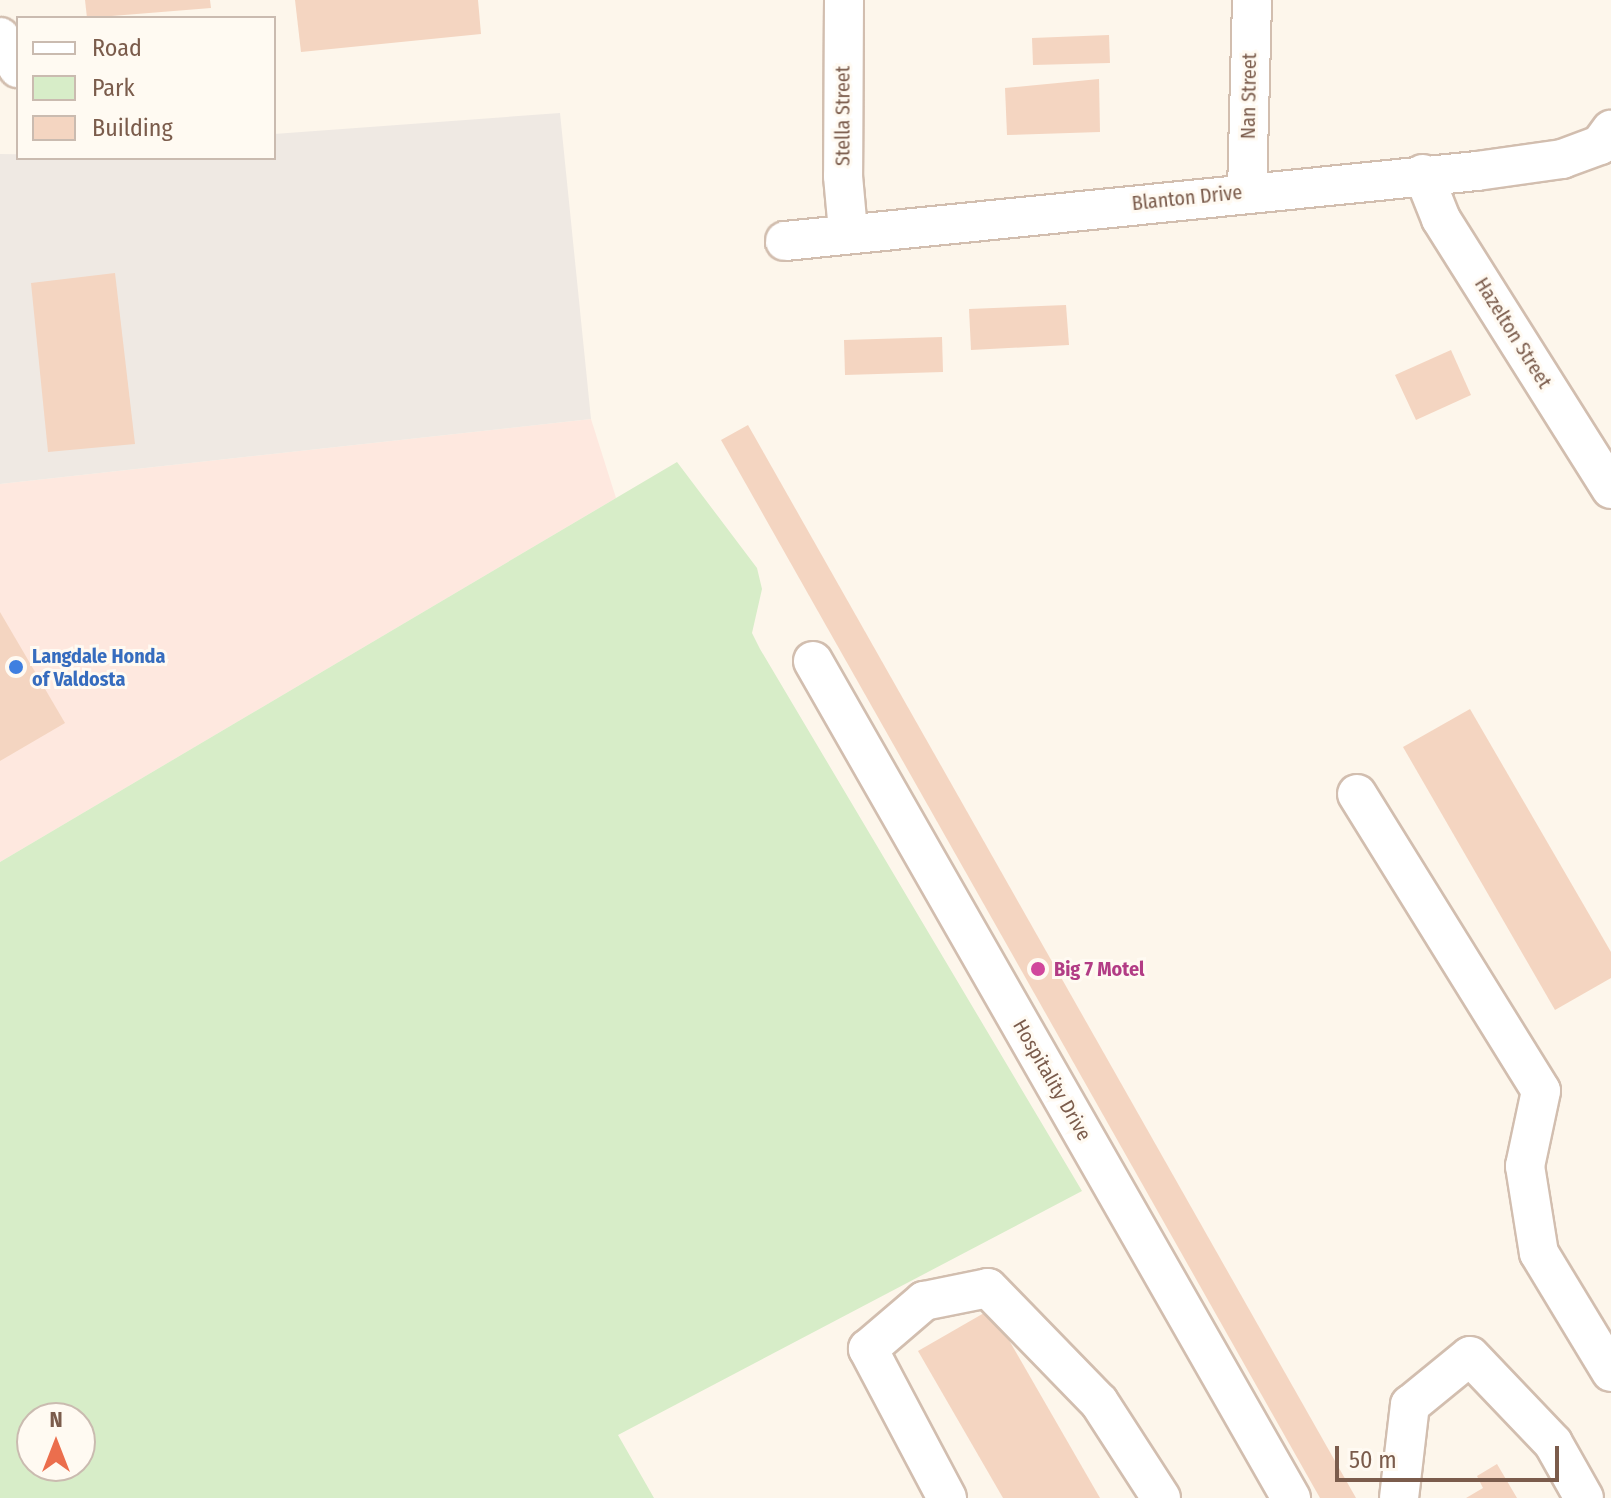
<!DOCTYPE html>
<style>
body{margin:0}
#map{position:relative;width:1611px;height:1498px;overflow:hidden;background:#fdf6eb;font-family:"Fira Sans Condensed",sans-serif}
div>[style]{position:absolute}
.commercial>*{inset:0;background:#fee8df}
.industrial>*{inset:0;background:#efe9e3}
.green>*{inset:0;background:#d7edc8}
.building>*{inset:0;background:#f4d5c1}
.roads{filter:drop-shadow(2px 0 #d2beaf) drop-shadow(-2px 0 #d2beaf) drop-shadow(0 2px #d2beaf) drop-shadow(0 -2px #d2beaf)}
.minor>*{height:38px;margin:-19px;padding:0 19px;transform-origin:19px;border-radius:19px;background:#fff}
.dots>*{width:22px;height:22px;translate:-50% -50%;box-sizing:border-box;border:4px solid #fffaf2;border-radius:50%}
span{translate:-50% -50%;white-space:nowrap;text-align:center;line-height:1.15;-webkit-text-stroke:6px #fffaf2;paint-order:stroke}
.street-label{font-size:20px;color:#7b5c4c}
.shop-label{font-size:20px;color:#366cbe;font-weight:700}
.left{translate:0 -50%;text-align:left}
.hotel-label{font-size:20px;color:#b23c85;font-weight:700}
.legend{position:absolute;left:16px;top:16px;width:260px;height:144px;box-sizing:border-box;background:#fffaf2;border:2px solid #cabbb0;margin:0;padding:10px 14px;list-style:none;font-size:24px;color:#7b5c4c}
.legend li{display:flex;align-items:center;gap:16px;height:40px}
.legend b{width:40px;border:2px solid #cabbb0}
.north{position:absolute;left:16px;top:1402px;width:80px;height:80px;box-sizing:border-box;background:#fffaf2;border:2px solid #cabbb0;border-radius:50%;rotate:0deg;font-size:22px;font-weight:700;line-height:32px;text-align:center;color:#7b5c4c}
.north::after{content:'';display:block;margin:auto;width:28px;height:36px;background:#eb6e4d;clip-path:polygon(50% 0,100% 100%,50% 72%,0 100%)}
.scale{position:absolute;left:1335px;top:1446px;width:224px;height:36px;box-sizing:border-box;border:4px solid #7b5c4c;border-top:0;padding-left:10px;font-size:24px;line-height:28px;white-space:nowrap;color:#7b5c4c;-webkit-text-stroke:6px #fffaf2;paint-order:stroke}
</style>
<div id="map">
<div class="commercial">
<div style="clip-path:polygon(591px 419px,616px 498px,0 862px,0 484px)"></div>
</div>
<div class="industrial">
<div style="clip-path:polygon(560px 113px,591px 419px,0 484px,0 154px,274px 158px,274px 134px)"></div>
</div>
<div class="green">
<div style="clip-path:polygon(evenodd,677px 462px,757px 568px,762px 589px,752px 633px,760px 649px,1082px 1191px,618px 1435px,654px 1498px,0 1498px,0 862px,677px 462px,32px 1418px,80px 1418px,80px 1466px,32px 1466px,32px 1418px)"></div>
</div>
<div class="building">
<div style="clip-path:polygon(85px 0,210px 0,211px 8px,87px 18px)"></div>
<div style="clip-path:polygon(295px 0,478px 0,481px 34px,301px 52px)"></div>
<div style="clip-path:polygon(1109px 35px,1110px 63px,1033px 65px,1032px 38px)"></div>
<div style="clip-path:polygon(1099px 79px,1100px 132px,1007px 135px,1005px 88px)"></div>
<div style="clip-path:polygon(115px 273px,135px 444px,48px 452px,31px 283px)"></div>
<div style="clip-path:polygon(1066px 305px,1069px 345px,971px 350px,969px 309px)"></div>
<div style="clip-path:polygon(942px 337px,943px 372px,845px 375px,844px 340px)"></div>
<div style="clip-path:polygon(1451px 350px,1471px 395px,1416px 420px,1395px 375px)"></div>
<div style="clip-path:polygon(748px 425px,1356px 1498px,1320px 1498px,721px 440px)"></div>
<div style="clip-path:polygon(0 612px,65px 723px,0 761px)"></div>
<div style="clip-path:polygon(1470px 709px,1611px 952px,1611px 978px,1555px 1010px,1403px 747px)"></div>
<div style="clip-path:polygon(991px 1309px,1100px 1498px,1003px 1498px,918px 1351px)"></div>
<div style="clip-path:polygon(1497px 1464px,1517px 1498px,1466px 1498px,1483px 1488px,1477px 1476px)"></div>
</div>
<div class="roads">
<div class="minor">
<div style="left:844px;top:0;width:176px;rotate:90.3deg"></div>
<div style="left:843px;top:176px;width:55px;rotate:84.8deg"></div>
<div style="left:0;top:37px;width:36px;rotate:60deg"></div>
<div style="left:1423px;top:174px;width:48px;rotate:68.2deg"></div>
<div style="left:1441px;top:219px;width:319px;rotate:57.8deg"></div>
<div style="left:1247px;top:192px;width:192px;rotate:-88.5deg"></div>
<div style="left:785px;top:241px;width:696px;rotate:-5.78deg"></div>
<div style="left:1477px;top:171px;width:86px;rotate:-8deg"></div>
<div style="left:1562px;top:159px;width:40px;rotate:-20.2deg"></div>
<div style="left:1600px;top:145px;width:19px;rotate:-54deg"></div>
<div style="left:813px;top:661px;width:964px;rotate:60.27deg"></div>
<div style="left:1357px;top:794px;width:349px;rotate:58.2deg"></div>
<div style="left:1541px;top:1091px;width:77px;rotate:102deg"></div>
<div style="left:1525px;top:1166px;width:88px;rotate:80.9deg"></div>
<div style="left:1539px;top:1253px;width:139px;rotate:58.8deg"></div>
<div style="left:947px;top:1498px;width:169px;rotate:-117.9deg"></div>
<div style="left:868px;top:1349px;width:74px;rotate:-40.6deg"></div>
<div style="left:924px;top:1301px;width:65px;rotate:-11.5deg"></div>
<div style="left:988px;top:1288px;width:159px;rotate:45.8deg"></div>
<div style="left:1099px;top:1402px;width:114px;rotate:57.1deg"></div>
<div style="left:1399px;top:1498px;width:94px;rotate:-83.3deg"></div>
<div style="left:1410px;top:1405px;width:77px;rotate:-39.2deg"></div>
<div style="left:1470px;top:1356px;width:120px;rotate:46.3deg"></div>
<div style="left:1553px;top:1443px;width:63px;rotate:60.6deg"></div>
</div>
</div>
<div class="dots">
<div style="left:16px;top:667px;background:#3f7fe0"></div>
<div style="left:1038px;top:969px;background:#d1479c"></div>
</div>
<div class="street-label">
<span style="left:1249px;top:96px;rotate:-89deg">Nan Street</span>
<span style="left:843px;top:116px;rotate:-90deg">Stella Street</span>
<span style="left:1187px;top:198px;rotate:-6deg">Blanton Drive</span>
<span style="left:1513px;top:333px;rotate:58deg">Hazelton Street</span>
<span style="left:1052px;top:1080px;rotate:60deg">Hospitality Drive</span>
</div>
<div class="shop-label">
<span class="left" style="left:32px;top:668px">Langdale Honda<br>of Valdosta</span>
</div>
<div class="hotel-label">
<span class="left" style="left:1054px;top:969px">Big 7 Motel</span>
</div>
<ul class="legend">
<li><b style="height:10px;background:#fff"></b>Road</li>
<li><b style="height:22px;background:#d7edc8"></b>Park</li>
<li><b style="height:22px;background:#f4d5c1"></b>Building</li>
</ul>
<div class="north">N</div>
<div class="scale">50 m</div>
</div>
